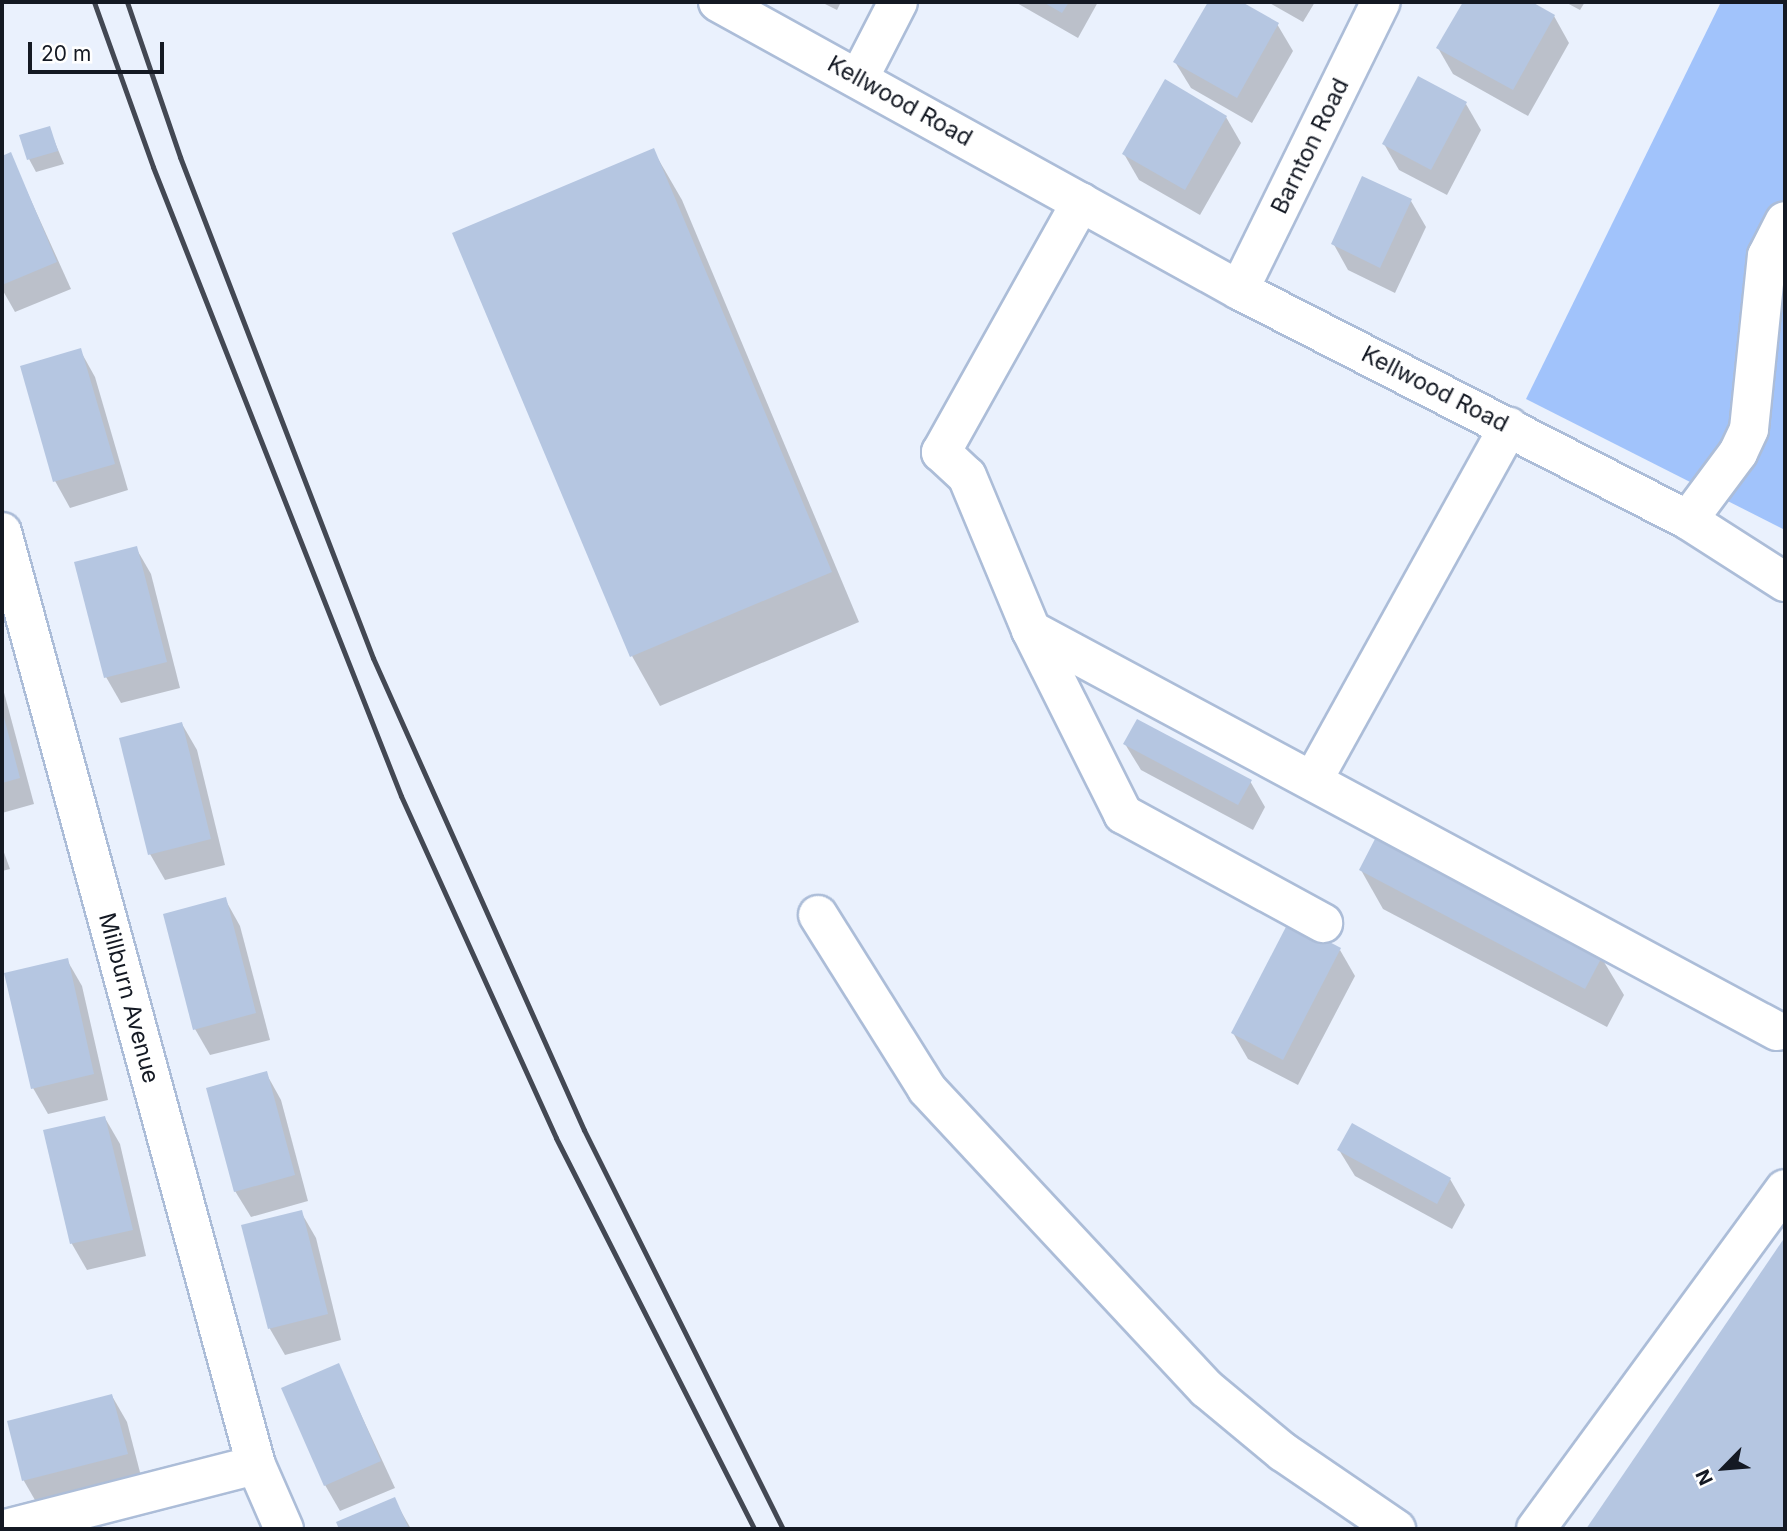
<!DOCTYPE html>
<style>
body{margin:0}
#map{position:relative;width:1787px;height:1531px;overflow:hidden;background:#eaf1fd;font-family:Inter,sans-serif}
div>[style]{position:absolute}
.green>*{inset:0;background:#a1c3fb}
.shadow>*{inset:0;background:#0003}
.building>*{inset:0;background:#b5c6e1}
.roads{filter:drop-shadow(2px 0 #acbdd8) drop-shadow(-2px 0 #acbdd8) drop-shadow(0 2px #acbdd8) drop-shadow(0 -2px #acbdd8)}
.minor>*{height:38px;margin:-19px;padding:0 19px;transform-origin:19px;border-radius:19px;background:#fff}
.rail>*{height:5px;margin:-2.5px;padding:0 2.5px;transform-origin:2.5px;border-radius:2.5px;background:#434853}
span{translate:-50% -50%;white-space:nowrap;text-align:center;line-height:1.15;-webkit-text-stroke:7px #fff;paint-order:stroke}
.street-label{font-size:23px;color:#141923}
.frame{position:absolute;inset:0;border:4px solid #141923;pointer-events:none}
.north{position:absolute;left:1689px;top:1433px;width:70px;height:70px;-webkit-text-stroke:5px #fff;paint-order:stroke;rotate:245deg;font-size:19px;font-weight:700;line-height:28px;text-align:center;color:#141923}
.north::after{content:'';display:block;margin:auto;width:24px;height:32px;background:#141923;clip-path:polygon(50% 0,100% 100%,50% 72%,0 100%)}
.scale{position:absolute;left:28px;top:42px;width:136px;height:32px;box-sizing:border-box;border:4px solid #141923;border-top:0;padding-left:9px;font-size:21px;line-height:24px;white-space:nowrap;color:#141923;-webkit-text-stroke:5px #fff;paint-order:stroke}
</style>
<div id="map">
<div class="green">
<div style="clip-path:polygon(1721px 2px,1785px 2px,1785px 530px,1526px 399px)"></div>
</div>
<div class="shadow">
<div style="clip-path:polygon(821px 2px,841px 2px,837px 10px)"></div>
<div style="clip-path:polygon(1015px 2px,1098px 2px,1078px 38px)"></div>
<div style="clip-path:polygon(1210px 2px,1239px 2px,1277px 24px,1293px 51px,1252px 123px,1191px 88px,1175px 62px)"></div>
<div style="clip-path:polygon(1268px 2px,1315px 2px,1303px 22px)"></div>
<div style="clip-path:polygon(1464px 2px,1528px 2px,1554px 16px,1569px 43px,1528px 116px,1453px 74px,1438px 48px)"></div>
<div style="clip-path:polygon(1565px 2px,1585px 2px,1580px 10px)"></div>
<div style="clip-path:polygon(1466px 104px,1481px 130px,1447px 195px,1399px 170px,1384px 144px)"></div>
<div style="clip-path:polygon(1226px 117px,1241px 143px,1200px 215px,1139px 180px,1124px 154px)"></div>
<div style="clip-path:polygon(49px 128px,64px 164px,36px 172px,29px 159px)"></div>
<div style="clip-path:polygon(653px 150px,682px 200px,859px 622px,660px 706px,632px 656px)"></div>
<div style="clip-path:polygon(10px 154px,71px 289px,15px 312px,2px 289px,2px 158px)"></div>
<div style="clip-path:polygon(1411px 201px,1426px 227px,1395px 293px,1348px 270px,1333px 243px)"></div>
<div style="clip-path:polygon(80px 350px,95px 377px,128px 490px,70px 508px,55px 481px)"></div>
<div style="clip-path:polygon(136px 548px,151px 574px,180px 688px,121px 703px,106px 677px)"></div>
<div style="clip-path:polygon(2px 685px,34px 804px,2px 813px)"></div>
<div style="clip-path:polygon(182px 724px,197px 750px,225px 865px,165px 880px,150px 854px)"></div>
<div style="clip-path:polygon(1125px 744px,1250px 781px,1265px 807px,1253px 830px,1141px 770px)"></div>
<div style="clip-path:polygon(2px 847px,10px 869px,2px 871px)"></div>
<div style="clip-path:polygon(1361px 870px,1601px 957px,1624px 995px,1607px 1027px,1383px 909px)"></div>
<div style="clip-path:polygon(225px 899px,240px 926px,270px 1040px,210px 1055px,195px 1029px)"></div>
<div style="clip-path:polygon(1340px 950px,1355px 976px,1298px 1085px,1248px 1059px,1233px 1033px)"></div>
<div style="clip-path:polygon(67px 960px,82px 986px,108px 1100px,48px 1114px,33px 1088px)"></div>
<div style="clip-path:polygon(266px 1073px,281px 1100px,308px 1201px,251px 1217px,235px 1191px)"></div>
<div style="clip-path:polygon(105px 1118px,120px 1144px,146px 1256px,87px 1270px,72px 1244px,45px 1132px)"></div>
<div style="clip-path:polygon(1339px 1150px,1450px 1179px,1465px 1205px,1452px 1229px,1355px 1176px)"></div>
<div style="clip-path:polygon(301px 1212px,316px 1238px,341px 1340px,285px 1355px,270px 1329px,243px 1227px)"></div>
<div style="clip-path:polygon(1785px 1240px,1785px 1529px,1588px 1529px)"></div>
<div style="clip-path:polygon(338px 1365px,395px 1488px,340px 1511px,325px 1485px)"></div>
<div style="clip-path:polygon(112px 1396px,127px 1422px,142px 1480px,39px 1507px,24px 1481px,9px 1422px)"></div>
<div style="clip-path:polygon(394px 1499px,411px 1529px,341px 1529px,339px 1523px)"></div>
</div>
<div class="building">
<div style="clip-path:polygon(1043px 2px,1069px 2px,1062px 13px)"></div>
<div style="clip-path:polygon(1208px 2px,1242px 2px,1279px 23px,1237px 98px,1173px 62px)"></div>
<div style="clip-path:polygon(1463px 2px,1532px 2px,1555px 15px,1513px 90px,1436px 48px)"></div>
<div style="clip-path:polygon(1418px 76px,1467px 102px,1431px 170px,1382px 144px)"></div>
<div style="clip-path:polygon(1165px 79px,1227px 116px,1185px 190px,1122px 154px)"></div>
<div style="clip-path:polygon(50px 126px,58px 151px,27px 160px,19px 135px)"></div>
<div style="clip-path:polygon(654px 148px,832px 572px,630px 657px,452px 233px)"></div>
<div style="clip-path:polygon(11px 152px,57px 262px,2px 285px,2px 156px)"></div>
<div style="clip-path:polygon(1362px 176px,1412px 199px,1380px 268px,1331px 244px)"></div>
<div style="clip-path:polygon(81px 348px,115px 464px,53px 482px,20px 366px)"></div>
<div style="clip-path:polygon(137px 546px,167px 662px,104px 678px,74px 562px)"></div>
<div style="clip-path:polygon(2px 710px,20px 778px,2px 783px)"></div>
<div style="clip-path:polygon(1137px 719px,1252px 780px,1238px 805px,1123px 744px)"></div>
<div style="clip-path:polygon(182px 722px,211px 839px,148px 855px,119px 738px)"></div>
<div style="clip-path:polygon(1376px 837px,1603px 955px,1585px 989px,1359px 870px)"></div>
<div style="clip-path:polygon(226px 897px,256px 1013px,193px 1030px,163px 914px)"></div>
<div style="clip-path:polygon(1289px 921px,1341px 948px,1283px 1060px,1231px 1033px)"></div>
<div style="clip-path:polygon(68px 958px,94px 1074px,31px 1089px,4px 973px)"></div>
<div style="clip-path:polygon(267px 1071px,295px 1175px,234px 1192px,206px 1088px)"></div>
<div style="clip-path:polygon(105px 1116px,133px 1230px,70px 1244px,43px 1130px)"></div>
<div style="clip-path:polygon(1352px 1123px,1451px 1178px,1437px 1204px,1337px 1150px)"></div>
<div style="clip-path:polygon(302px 1210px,328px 1314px,268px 1329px,241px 1225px)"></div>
<div style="clip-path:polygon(1785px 1237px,1785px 1529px,1586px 1529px)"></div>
<div style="clip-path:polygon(339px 1363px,381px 1461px,324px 1486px,281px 1388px)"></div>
<div style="clip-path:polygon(112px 1394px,128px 1454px,22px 1481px,7px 1421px)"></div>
<div style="clip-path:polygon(395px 1497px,409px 1529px,339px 1529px,336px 1522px)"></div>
</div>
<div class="roads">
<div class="minor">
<div style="left:718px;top:2px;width:595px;rotate:28.93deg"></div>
<div style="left:1239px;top:290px;width:504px;rotate:27.12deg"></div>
<div style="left:1688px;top:520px;width:115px;rotate:32.6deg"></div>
<div style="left:859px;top:78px;width:85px;rotate:-62.8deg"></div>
<div style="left:1081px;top:202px;width:287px;rotate:119.2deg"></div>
<div style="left:941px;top:452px;width:35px;rotate:43deg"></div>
<div style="left:967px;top:476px;width:167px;rotate:67.4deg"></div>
<div style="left:1031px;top:630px;width:206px;rotate:63.4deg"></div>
<div style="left:1123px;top:814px;width:228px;rotate:28.6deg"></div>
<div style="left:1239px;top:290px;width:321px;rotate:-63.8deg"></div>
<div style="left:1688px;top:520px;width:84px;rotate:-53.3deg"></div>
<div style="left:1738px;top:453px;width:26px;rotate:-65deg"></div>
<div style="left:1749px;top:429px;width:174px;rotate:-84.1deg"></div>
<div style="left:1767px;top:256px;width:39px;rotate:-63deg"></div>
<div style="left:2px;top:532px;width:967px;rotate:74.77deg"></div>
<div style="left:256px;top:1465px;width:70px;rotate:66.4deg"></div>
<div style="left:1031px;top:630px;width:847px;rotate:28.26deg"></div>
<div style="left:1313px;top:780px;width:404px;rotate:-61deg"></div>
<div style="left:818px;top:915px;width:205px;rotate:57.9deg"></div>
<div style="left:927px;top:1089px;width:410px;rotate:47deg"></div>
<div style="left:1207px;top:1389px;width:99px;rotate:39.7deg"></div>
<div style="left:1283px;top:1452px;width:137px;rotate:34.3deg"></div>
<div style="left:6px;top:1529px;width:258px;rotate:-14.4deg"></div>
<div style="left:1536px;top:1529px;width:421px;rotate:-53.8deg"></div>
</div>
</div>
<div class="rail">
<div style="left:94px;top:2px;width:175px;rotate:70.3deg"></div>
<div style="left:153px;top:167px;width:676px;rotate:68.48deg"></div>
<div style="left:401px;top:796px;width:375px;rotate:65.6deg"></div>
<div style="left:556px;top:1138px;width:438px;rotate:63.1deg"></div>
<div style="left:127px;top:2px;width:164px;rotate:71.1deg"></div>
<div style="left:180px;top:157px;width:537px;rotate:68.93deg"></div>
<div style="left:373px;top:658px;width:517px;rotate:65.91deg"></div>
<div style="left:584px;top:1130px;width:446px;rotate:63.5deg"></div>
</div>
<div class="street-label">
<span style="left:900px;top:101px;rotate:29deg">Kellwood Road</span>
<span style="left:1310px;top:146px;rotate:-64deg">Barnton Road</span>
<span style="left:1435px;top:389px;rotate:27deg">Kellwood Road</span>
<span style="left:129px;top:998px;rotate:75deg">Millburn Avenue</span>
</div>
<div class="frame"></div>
<div class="north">N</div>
<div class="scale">20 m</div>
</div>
